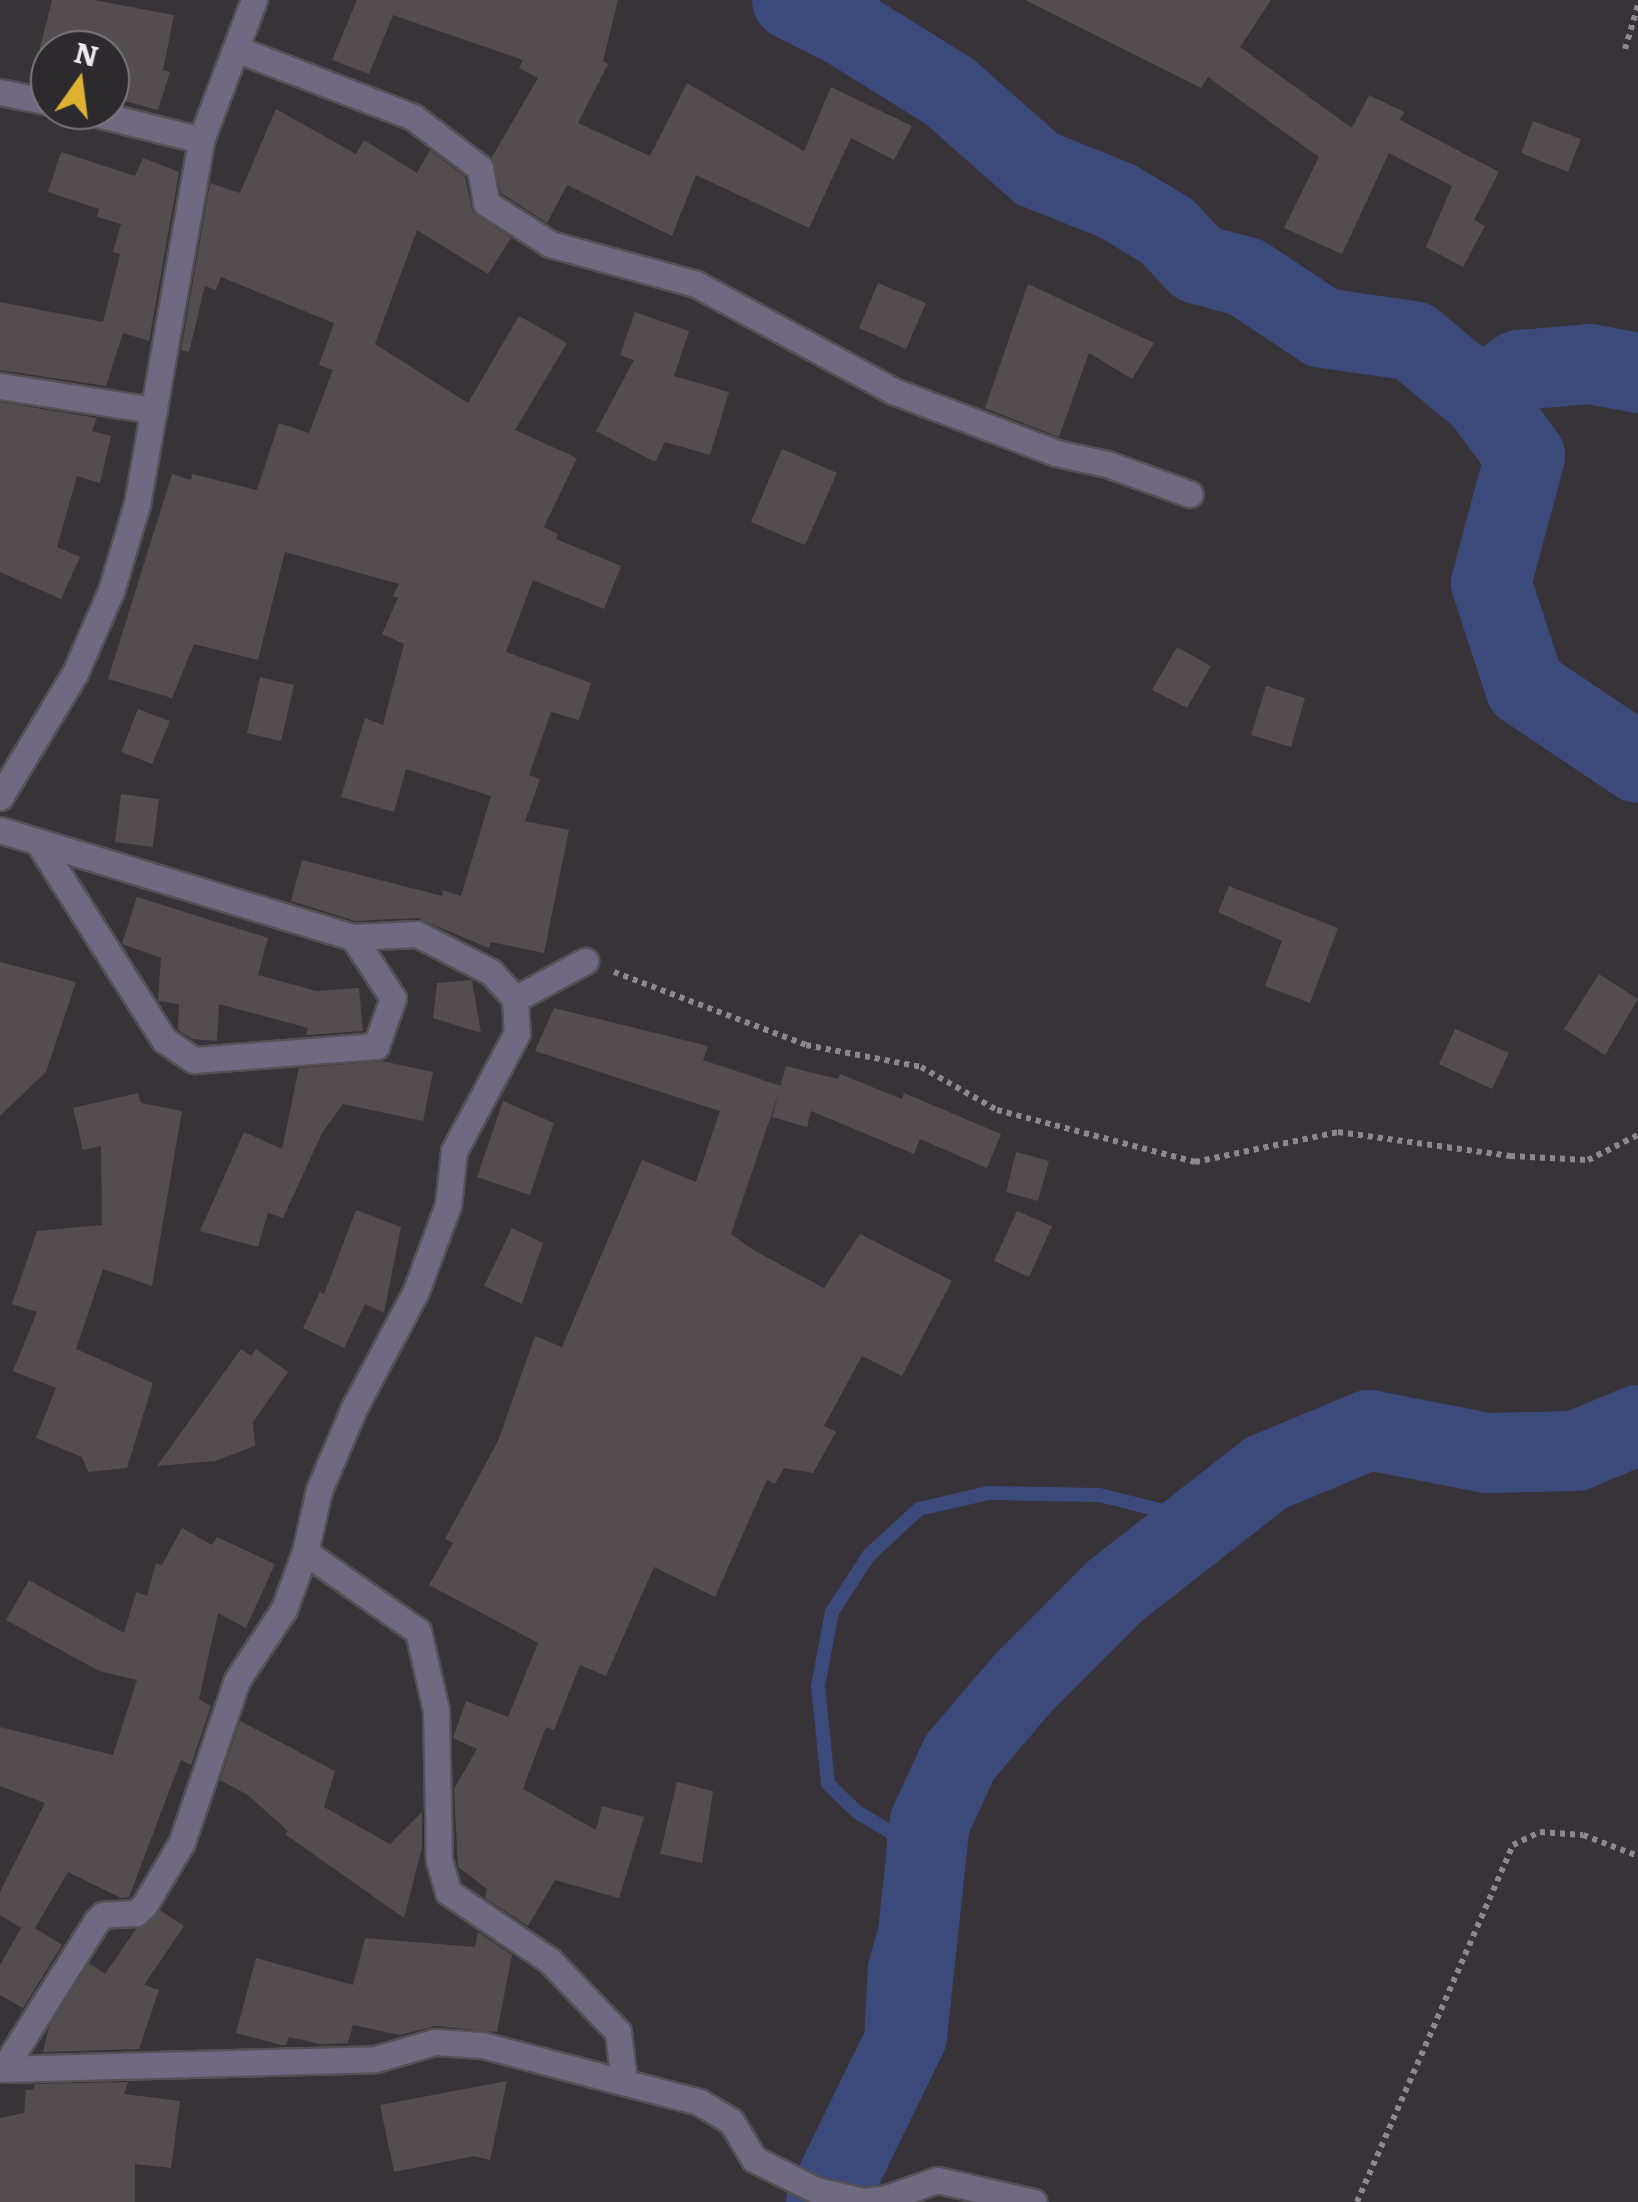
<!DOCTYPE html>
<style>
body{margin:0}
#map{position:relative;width:1638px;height:2202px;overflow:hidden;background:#383338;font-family:Literata,serif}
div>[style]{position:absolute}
.stream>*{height:14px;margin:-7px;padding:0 7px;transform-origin:7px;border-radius:7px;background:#3c4a7b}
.river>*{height:80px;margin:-40px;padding:0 40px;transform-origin:40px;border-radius:40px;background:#3c4a7b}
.building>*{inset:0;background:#534d50}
.path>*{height:6px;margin-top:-3px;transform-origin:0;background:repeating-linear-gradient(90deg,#8c898d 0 5px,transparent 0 10px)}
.roads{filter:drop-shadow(2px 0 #555055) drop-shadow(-2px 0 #555055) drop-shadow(0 2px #555055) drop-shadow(0 -2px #555055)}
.street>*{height:25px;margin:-12.5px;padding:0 12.5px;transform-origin:12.5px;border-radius:12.5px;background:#6f6a82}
span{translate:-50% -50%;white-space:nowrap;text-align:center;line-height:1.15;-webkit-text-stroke:8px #2d2a2e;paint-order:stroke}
.north{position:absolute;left:30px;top:30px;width:100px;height:100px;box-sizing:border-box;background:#2d2a2e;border:2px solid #79777a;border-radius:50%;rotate:14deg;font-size:28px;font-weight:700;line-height:40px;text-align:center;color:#eceaed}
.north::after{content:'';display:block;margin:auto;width:35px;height:45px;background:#deb133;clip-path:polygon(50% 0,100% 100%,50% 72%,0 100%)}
</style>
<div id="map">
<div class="stream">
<div style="left:867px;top:2114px;width:149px;rotate:-86.9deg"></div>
<div style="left:875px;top:1965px;width:62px;rotate:-74.2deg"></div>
<div style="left:892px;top:1905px;width:71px;rotate:-88.4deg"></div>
<div style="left:894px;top:1834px;width:43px;rotate:-149.3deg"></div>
<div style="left:857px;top:1812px;width:40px;rotate:-136deg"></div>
<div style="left:828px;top:1784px;width:99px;rotate:-95.8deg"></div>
<div style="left:818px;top:1686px;width:75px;rotate:-79.3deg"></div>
<div style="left:832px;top:1612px;width:68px;rotate:-57deg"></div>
<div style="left:869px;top:1555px;width:68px;rotate:-42.6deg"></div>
<div style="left:919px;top:1509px;width:72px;rotate:-12.9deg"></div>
<div style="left:989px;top:1493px;width:110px;rotate:1deg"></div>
<div style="left:1099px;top:1495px;width:109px;rotate:13.8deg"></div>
</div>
<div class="river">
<div style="left:792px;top:0;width:60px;rotate:26.6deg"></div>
<div style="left:846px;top:27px;width:123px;rotate:32deg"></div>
<div style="left:950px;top:92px;width:116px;rotate:41.5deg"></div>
<div style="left:1037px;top:169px;width:86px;rotate:21.8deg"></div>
<div style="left:1117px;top:201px;width:58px;rotate:31deg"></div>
<div style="left:1167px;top:231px;width:45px;rotate:46.8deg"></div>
<div style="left:1198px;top:264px;width:50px;rotate:15.2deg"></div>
<div style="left:1246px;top:277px;width:92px;rotate:33.5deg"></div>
<div style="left:1323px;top:328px;width:91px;rotate:8.2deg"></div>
<div style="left:1413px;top:341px;width:89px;rotate:39.6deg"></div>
<div style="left:1638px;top:373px;width:49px;rotate:-169.4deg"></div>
<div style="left:1590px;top:364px;width:71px;rotate:175.2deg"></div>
<div style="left:1519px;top:370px;width:46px;rotate:142.9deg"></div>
<div style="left:1482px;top:398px;width:72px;rotate:53.4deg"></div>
<div style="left:1525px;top:456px;width:131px;rotate:105deg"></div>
<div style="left:1491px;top:583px;width:109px;rotate:71.9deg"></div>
<div style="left:1525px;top:687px;width:136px;rotate:33.9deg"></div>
<div style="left:826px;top:2202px;width:185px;rotate:-64deg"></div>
<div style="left:907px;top:2036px;width:215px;rotate:-83.9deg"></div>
<div style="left:930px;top:1822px;width:72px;rotate:-65.2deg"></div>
<div style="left:960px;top:1757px;width:99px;rotate:-49.5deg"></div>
<div style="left:1024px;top:1682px;width:129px;rotate:-45deg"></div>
<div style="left:1115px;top:1591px;width:192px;rotate:-38deg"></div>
<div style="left:1266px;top:1473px;width:112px;rotate:-22.7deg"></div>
<div style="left:1369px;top:1430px;width:120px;rotate:11deg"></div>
<div style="left:1487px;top:1453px;width:89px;rotate:-1.3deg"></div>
<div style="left:1576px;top:1451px;width:67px;rotate:-22.8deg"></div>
</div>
<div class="building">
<div style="clip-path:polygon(52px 0,93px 0,174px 15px,163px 70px,170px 72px,158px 110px,110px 97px,110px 50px,50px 50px,50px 81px,33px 76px)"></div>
<div style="clip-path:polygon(357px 0,618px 0,603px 61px,608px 64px,578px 123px,650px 156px,687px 83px,804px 151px,831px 87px,912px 126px,894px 160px,851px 138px,809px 228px,696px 175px,672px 236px,567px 185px,547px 223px,501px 193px,492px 157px,538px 78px,519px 68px,523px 60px,393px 15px,369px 74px,332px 60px)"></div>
<div style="clip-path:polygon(1025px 0,1271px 0,1240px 47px,1352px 128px,1369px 95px,1404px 112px,1400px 120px,1499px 172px,1474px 220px,1485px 226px,1463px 267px,1426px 247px,1452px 186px,1389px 153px,1342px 254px,1284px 228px,1319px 157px,1208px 77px,1201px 88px)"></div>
<div style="clip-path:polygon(276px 109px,356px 154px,364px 140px,417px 173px,430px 150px,465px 177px,473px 213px,511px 238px,488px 274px,417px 230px,375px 344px,468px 403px,519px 316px,567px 343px,515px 430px,577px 458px,544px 527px,558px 534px,556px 539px,621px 566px,604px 609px,533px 580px,506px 652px,591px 683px,579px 720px,551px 712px,529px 775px,540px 779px,525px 821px,569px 830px,544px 953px,491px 942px,489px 948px,417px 918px,355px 921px,291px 901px,302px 860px,442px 896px,443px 890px,461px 896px,491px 796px,406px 769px,394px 812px,341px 797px,365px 718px,383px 725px,404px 644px,382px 634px,398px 598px,393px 596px,399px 584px,285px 552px,258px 660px,194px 644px,172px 698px,108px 679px,172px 474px,191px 480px,192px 474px,257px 490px,279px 423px,309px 433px,333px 370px,319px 365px,334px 323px,221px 277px,216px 290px,205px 286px,189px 352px,181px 350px,210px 183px,240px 193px)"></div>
<div style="clip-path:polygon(1533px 121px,1581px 139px,1568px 172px,1521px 153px)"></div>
<div style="clip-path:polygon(61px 152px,135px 176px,143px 158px,179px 172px,149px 341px,123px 333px,106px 386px,0 370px,0 302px,103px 322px,120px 254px,113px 252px,121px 224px,97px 217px,99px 209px,48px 192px)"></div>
<div style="clip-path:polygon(878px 283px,926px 303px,906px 349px,859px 328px)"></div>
<div style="clip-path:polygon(1028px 284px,1154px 343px,1132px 379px,1089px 353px,1059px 437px,985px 408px)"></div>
<div style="clip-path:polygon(635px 312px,689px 331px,674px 376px,729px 392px,710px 455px,665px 442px,655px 462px,596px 431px,634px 360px,620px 355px)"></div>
<div style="clip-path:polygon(0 402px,97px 418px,92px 431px,111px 436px,100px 483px,77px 476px,57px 547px,80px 557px,61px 599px,0 572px)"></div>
<div style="clip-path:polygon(782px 449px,837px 473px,805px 545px,751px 522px)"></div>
<div style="clip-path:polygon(1177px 647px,1211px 666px,1187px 708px,1152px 690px)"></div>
<div style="clip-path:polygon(260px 677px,294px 685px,281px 741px,247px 733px)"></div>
<div style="clip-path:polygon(1266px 686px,1305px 698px,1291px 747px,1251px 735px)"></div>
<div style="clip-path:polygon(138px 709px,170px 721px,152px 764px,121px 752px)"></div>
<div style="clip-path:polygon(121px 794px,159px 799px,153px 847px,115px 842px)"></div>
<div style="clip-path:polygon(1229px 886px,1338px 928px,1310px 1003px,1265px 986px,1282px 941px,1218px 912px)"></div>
<div style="clip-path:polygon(137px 897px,268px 938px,258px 975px,317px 991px,359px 988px,363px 1031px,306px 1035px,308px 1028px,219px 1004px,217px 1041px,192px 1039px,178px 1030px,179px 1004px,158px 1001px,161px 958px,122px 944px)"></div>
<div style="clip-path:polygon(0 962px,76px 982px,46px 1072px,0 1116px)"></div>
<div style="clip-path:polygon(1599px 974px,1638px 999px,1605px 1055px,1564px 1029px)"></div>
<div style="clip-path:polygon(472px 980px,481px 1033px,433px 1018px,437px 983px)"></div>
<div style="clip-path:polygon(554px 1008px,708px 1046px,703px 1060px,781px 1086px,731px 1234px,755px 1251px,824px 1288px,860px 1234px,952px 1281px,902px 1376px,862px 1356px,824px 1426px,836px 1432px,813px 1473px,784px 1468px,775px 1484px,767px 1480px,715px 1597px,654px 1567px,606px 1676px,580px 1665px,554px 1730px,546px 1727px,523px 1789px,596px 1830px,602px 1806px,644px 1817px,619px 1898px,555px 1880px,528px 1926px,485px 1898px,487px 1889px,458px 1867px,454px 1789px,477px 1749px,453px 1738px,466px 1701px,508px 1717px,538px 1643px,429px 1585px,453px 1543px,445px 1539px,498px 1441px,535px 1336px,562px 1347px,642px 1160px,696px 1182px,720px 1111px,535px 1051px)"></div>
<div style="clip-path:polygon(1455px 1029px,1509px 1053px,1492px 1089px,1439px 1064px)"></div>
<div style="clip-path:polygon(382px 1061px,433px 1072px,423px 1121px,343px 1104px,322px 1133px,283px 1218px,268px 1213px,269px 1209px,258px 1247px,200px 1231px,244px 1132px,282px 1149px,299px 1068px)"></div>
<div style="clip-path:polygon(786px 1066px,838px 1079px,840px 1074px,902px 1099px,904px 1093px,1001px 1134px,987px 1168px,920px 1139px,914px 1154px,811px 1111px,807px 1127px,772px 1117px)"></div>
<div style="clip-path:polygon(138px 1093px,141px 1103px,182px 1111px,152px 1286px,103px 1269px,76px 1349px,153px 1383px,127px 1468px,88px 1472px,82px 1457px,36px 1438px,56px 1388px,13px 1371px,37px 1312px,12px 1304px,37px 1231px,102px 1225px,101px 1146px,83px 1150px,73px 1108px)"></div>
<div style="clip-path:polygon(503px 1101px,554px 1123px,530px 1195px,477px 1177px)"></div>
<div style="clip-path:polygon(1016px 1152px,1049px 1161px,1038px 1201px,1006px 1192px)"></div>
<div style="clip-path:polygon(356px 1210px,401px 1227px,384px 1313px,365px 1304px,344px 1348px,303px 1328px,320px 1292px,324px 1294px)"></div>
<div style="clip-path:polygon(1017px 1211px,1052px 1226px,1029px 1277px,994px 1261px)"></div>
<div style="clip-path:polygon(512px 1228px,543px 1243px,522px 1304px,484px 1286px)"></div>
<div style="clip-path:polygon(241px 1349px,251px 1356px,256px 1349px,288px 1372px,253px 1422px,255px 1446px,215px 1461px,157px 1466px)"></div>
<div style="clip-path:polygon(182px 1528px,212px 1545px,217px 1537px,275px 1564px,246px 1628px,218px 1613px,199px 1699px,211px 1706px,191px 1765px,181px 1760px,129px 1897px,121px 1898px,68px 1872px,35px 1928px,62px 1945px,23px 2008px,0 1995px,0 1965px,21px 1928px,0 1915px,0 1892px,45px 1803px,0 1786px,0 1727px,113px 1755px,137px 1680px,99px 1671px,6px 1620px,29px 1580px,124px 1633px,136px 1592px,147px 1596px,156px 1563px,162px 1565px)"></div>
<div style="clip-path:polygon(240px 1721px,335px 1771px,324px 1807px,390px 1844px,422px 1812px,422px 1847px,404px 1918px,285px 1834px,288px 1831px,248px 1795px,220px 1780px)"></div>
<div style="clip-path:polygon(677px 1782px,713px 1791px,702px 1863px,660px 1854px)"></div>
<div style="clip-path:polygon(160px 1910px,184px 1926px,144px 1985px,159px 1990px,139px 2049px,43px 2052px,49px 2027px,89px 1963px,105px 1974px,136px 1929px)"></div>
<div style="clip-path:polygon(478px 1932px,512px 1955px,497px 2032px,436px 2026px,400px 2035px,353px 2025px,348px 2043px,320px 2044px,289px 2037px,286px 2045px,281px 2045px,236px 2033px,256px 1958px,353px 1985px,365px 1938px,475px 1947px)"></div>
<div style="clip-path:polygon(507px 2081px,490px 2160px,474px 2156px,394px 2172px,380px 2105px)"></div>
<div style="clip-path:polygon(128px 2082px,124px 2094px,180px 2101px,171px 2168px,135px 2164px,135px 2202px,0 2202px,0 2118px,24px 2113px,26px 2090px,33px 2090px,35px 2084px)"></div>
</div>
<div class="path">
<div style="left:1625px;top:49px;width:46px;rotate:-73.5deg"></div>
<div style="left:614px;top:972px;width:205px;rotate:20.8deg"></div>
<div style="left:806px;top:1045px;width:117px;rotate:10.8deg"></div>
<div style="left:921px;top:1067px;width:87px;rotate:29.5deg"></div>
<div style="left:997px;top:1110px;width:205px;rotate:14.7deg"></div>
<div style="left:1195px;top:1162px;width:146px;rotate:-11.8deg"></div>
<div style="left:1338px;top:1132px;width:174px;rotate:7.9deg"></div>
<div style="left:1510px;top:1156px;width:78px;rotate:2.9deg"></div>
<div style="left:1588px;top:1160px;width:56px;rotate:-26.6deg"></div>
<div style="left:1357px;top:2202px;width:390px;rotate:-66.4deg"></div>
<div style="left:1513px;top:1845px;width:30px;rotate:-26deg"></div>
<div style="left:1540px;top:1832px;width:43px;rotate:4deg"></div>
<div style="left:1583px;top:1835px;width:59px;rotate:20.9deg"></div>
</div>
<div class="roads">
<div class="street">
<div style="left:236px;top:49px;width:190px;rotate:21deg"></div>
<div style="left:413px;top:117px;width:84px;rotate:37.3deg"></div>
<div style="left:480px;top:168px;width:36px;rotate:80deg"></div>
<div style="left:486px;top:203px;width:76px;rotate:32.6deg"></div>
<div style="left:550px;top:244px;width:151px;rotate:15.3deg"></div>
<div style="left:696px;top:284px;width:224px;rotate:28.5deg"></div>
<div style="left:893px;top:391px;width:174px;rotate:20.8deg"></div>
<div style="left:1056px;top:453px;width:52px;rotate:12.2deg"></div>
<div style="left:1107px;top:464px;width:88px;rotate:19.9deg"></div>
<div style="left:0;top:92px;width:51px;rotate:11.3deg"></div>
<div style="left:81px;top:110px;width:124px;rotate:14deg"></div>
<div style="left:0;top:386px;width:156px;rotate:8.9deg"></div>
<div style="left:0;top:797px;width:145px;rotate:-58.8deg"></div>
<div style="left:75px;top:673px;width:90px;rotate:-66.3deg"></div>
<div style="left:111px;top:591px;width:91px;rotate:-73.4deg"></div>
<div style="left:137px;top:504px;width:370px;rotate:-80deg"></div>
<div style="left:201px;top:140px;width:150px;rotate:-69.3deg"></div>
<div style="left:0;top:830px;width:369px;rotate:16.9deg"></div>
<div style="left:353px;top:937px;width:64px;rotate:-2.7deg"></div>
<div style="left:417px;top:934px;width:83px;rotate:27.2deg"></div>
<div style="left:491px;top:972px;width:36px;rotate:48deg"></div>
<div style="left:515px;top:999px;width:34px;rotate:87deg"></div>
<div style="left:517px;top:1033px;width:134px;rotate:118.1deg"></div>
<div style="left:454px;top:1151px;width:54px;rotate:96.3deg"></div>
<div style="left:448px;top:1205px;width:92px;rotate:110.4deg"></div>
<div style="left:416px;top:1291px;width:132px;rotate:117.9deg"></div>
<div style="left:354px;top:1408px;width:89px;rotate:113.1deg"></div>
<div style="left:319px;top:1490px;width:64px;rotate:102.7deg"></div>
<div style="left:305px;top:1552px;width:61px;rotate:110.2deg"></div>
<div style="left:284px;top:1609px;width:85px;rotate:123.5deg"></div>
<div style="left:237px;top:1680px;width:171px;rotate:108.8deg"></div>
<div style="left:182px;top:1842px;width:74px;rotate:120.7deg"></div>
<div style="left:144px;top:1906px;width:11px;rotate:139deg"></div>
<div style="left:136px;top:1913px;width:33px;rotate:177deg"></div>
<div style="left:103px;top:1915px;width:10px;rotate:135deg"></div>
<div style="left:96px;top:1922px;width:173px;rotate:122.2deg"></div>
<div style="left:38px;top:842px;width:235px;rotate:57.5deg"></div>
<div style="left:164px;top:1040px;width:36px;rotate:34deg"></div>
<div style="left:194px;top:1060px;width:183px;rotate:-4.4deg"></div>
<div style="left:376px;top:1046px;width:51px;rotate:-70.5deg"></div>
<div style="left:393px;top:998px;width:73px;rotate:-123.3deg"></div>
<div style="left:515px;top:999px;width:80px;rotate:-28.5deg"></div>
<div style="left:305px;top:1552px;width:138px;rotate:35deg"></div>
<div style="left:418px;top:1631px;width:81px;rotate:77.2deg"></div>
<div style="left:436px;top:1710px;width:150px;rotate:88.9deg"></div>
<div style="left:439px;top:1860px;width:33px;rotate:74deg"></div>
<div style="left:448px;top:1892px;width:122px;rotate:34deg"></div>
<div style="left:549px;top:1960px;width:100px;rotate:46.2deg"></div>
<div style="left:618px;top:2032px;width:50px;rotate:83.2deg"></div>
<div style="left:0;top:2069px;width:376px;rotate:-1.5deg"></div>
<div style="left:376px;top:2059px;width:61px;rotate:-16.1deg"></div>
<div style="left:435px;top:2042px;width:47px;rotate:3.7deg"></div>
<div style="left:482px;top:2045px;width:224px;rotate:14.7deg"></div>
<div style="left:699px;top:2102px;width:37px;rotate:31deg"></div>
<div style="left:731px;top:2121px;width:44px;rotate:58.8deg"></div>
<div style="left:754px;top:2159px;width:69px;rotate:26.6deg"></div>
<div style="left:816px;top:2190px;width:48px;rotate:13.2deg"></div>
<div style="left:863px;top:2201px;width:24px;rotate:-7deg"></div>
<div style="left:887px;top:2198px;width:53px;rotate:-19.8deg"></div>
<div style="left:937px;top:2180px;width:99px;rotate:12.8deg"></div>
</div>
</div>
<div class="north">N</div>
</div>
